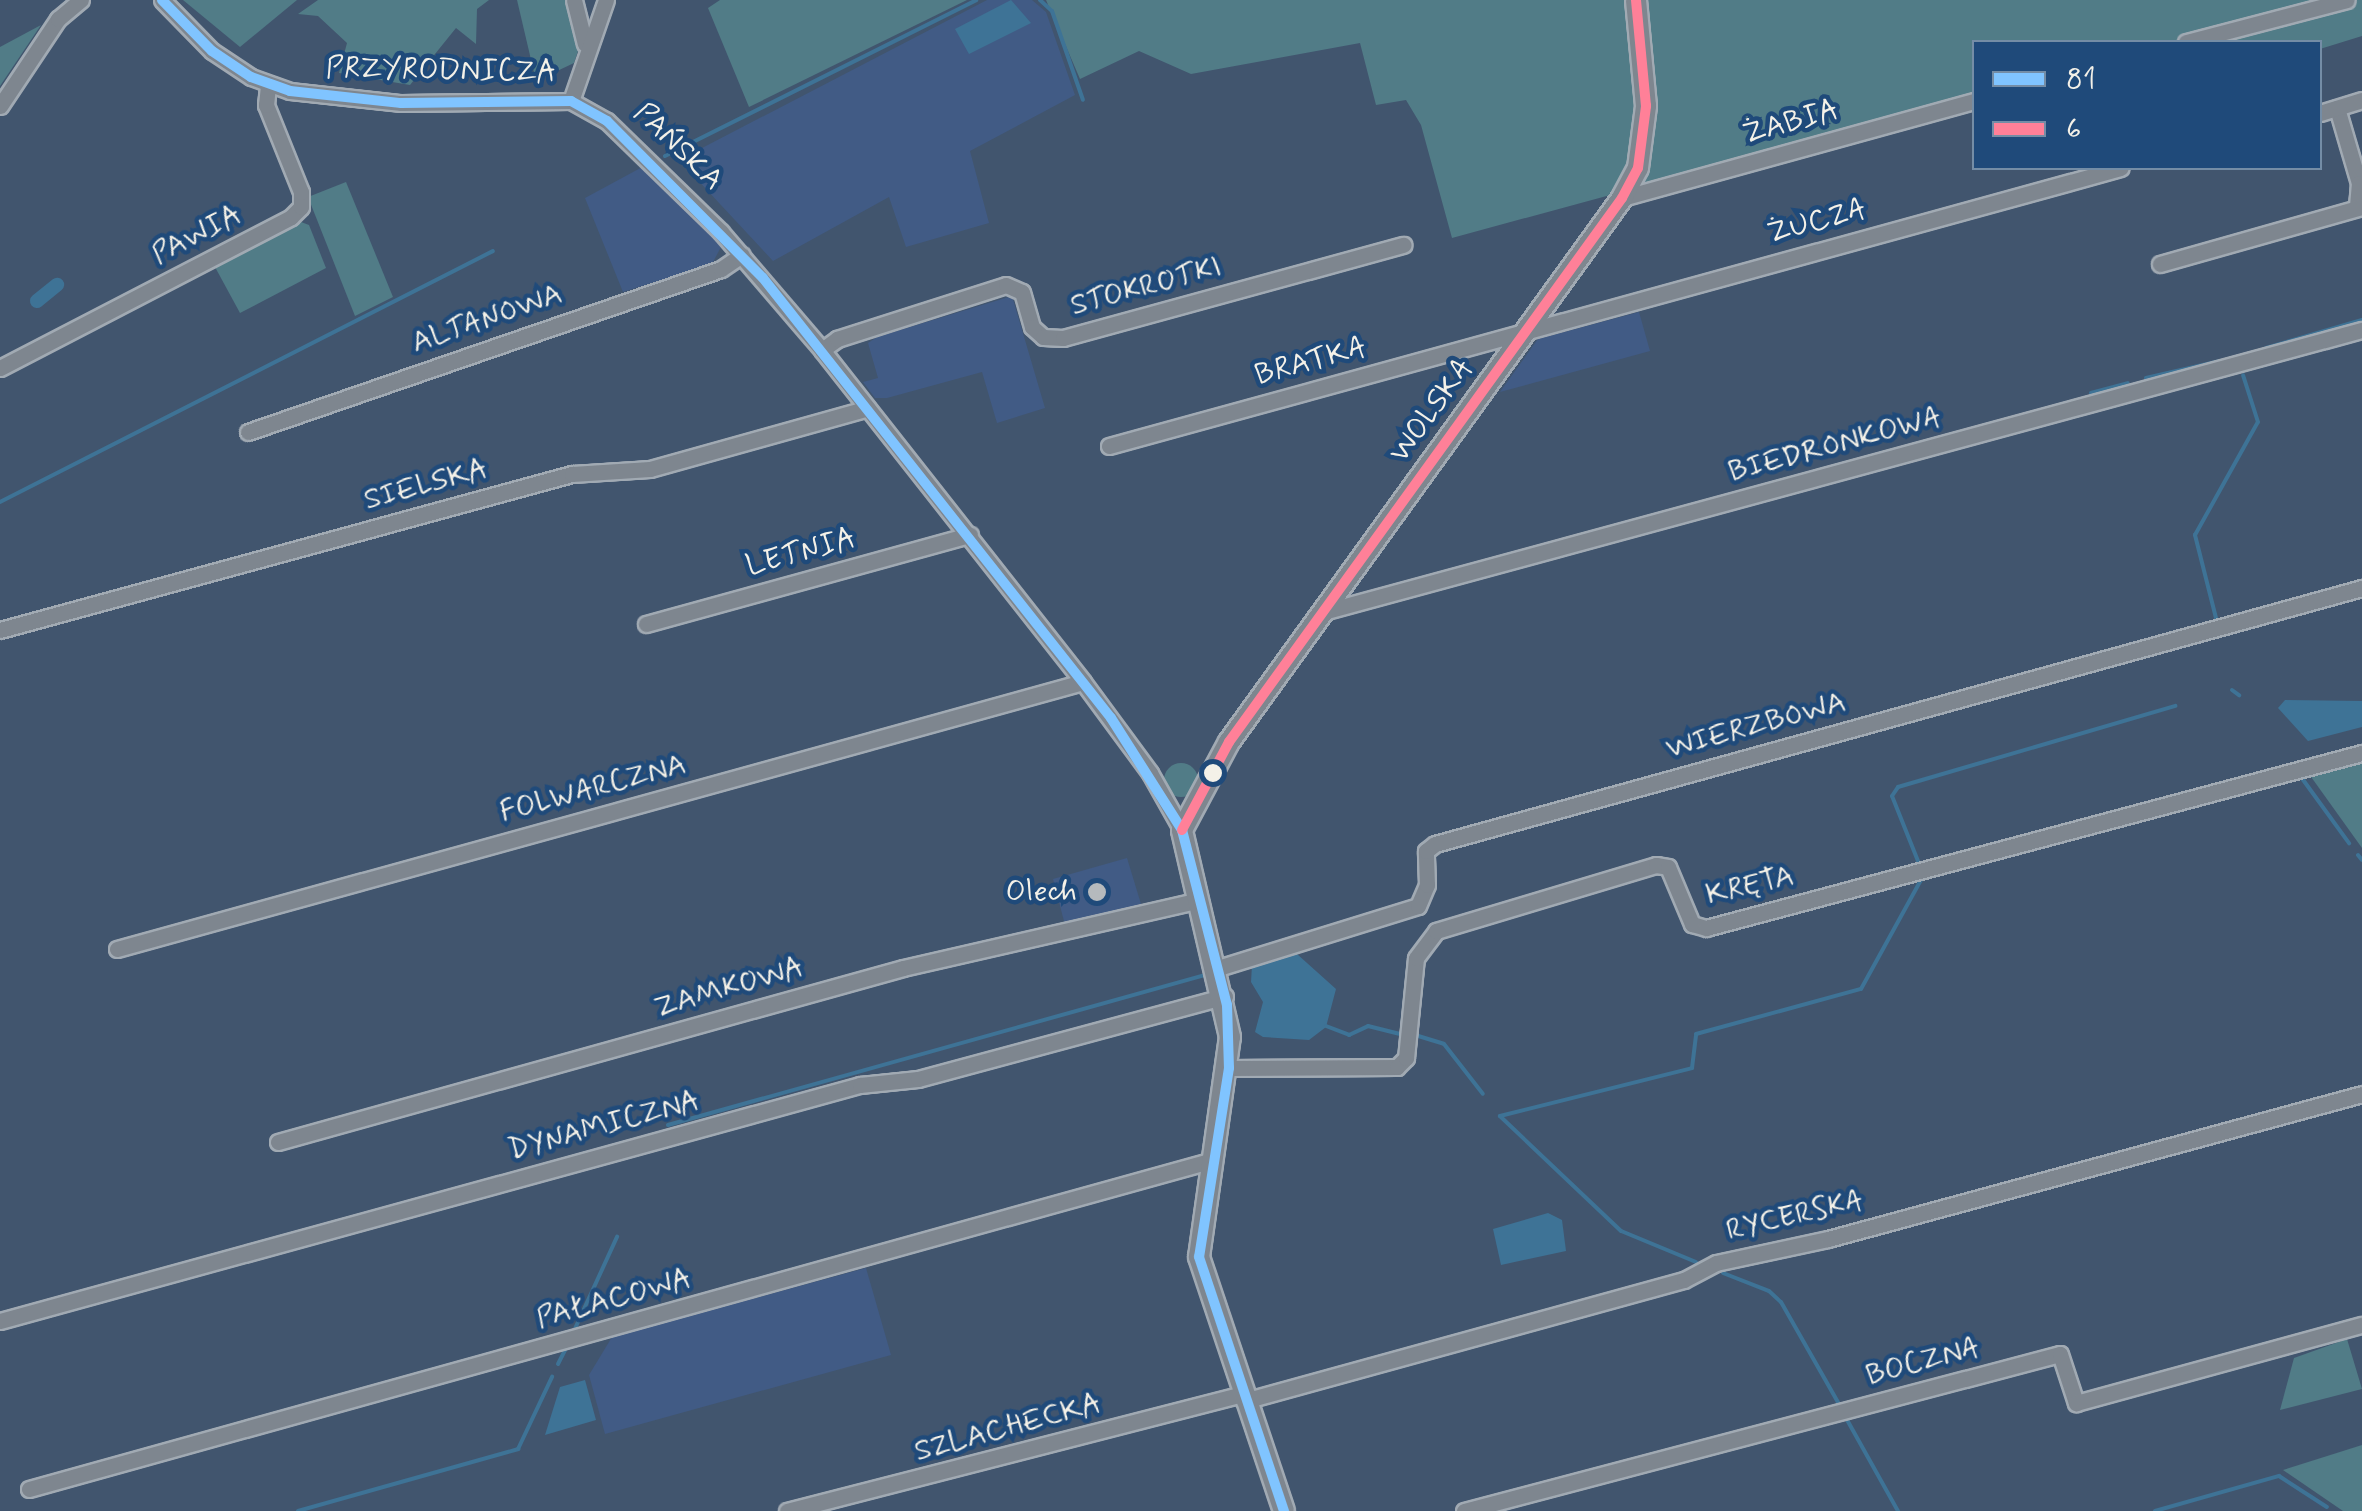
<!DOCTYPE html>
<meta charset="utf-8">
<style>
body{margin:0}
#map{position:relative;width:2362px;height:1511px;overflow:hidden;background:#41556e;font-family:Mynerve,sans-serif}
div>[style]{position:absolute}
.built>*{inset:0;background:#415b85}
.green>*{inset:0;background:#517c87}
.round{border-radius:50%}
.water>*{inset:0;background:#3e7396}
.stream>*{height:4px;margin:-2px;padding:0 2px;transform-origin:2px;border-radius:2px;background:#3e7396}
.canal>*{height:14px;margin:-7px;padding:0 7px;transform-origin:7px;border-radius:7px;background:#3e7396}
.roads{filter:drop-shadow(2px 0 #a1aab3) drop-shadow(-2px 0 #a1aab3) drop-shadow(0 2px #a1aab3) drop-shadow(0 -2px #a1aab3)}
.minor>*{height:15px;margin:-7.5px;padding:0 7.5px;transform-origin:7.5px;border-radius:7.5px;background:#7e868f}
.tertiary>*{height:20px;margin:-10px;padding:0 10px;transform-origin:10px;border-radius:10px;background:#7e868f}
.bus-1>*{height:10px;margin:-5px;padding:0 5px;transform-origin:5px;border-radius:5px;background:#80c4ff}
.bus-2>*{height:10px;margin:-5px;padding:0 5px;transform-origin:5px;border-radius:5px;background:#ff8098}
.dots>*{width:28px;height:28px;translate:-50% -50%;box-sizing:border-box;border:5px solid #1f4a7a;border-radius:50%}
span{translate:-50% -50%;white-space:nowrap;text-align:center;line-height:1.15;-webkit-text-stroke:9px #1f4a7a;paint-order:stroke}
.street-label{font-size:30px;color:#f4f1e8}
.poi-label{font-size:30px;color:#f4f1e8}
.right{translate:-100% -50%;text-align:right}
.legend{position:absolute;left:1972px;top:40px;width:350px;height:130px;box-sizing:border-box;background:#1f4a7a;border:2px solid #748da6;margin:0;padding:12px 18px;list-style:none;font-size:30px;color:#f4f1e8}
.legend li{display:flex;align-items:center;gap:20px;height:50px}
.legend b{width:50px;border:2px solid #748da6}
</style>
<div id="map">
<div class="built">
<div style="clip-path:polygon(987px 0,1032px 0,1046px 12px,1075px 95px,970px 151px,989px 223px,906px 247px,889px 197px,773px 261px,679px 160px)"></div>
<div style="clip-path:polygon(646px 165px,722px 245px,712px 264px,623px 292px,585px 198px)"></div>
<div style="clip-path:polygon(1012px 296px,1045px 408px,997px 423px,982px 372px,887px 398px,875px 398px,863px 382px,878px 378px,868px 343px,877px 337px)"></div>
<div style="clip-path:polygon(1639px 312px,1650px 351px,1500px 392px,1538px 339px)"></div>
<div style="clip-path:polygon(1127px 858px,1141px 904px,1065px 925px,1053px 879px)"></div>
<div style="clip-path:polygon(866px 1268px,891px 1355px,605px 1434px,589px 1375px,612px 1337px)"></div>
</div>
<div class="green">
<div style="clip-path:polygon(183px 0,297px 0,240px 47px)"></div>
<div style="clip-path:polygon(318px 0,489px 0,477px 9px,476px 44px,456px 28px,410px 85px,339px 73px,347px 43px,318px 16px,298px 14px)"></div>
<div style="clip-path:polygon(517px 0,571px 0,581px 42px,574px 63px,536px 81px)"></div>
<div style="clip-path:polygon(720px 0,967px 0,749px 107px,708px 8px)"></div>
<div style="clip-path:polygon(1046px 0,2362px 0,2362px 36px,2320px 49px,2320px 42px,1974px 42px,1974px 96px,1452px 238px,1421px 125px,1406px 100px,1376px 105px,1360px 43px,1191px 74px,1139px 51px,1080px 79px)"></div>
<div style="clip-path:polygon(41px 25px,0 86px,0 47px)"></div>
<div style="clip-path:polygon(346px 182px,393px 297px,355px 316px,308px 197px)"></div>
<div style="clip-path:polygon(301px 222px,309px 225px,326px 268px,240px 313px,215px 267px)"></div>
<div style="clip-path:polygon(2362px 760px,2362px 848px,2309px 774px)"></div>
<div class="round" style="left:1164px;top:763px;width:34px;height:34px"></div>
<div style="clip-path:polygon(2347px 1339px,2362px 1389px,2280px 1410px,2294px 1358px)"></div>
<div style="clip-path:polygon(2362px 1445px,2362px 1511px,2343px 1511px,2283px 1470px)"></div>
</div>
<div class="water">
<div style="clip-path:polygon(1011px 0,1031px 23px,969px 54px,955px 29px)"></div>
<div style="clip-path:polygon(2285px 700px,2362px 701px,2362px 727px,2308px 741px,2278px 708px)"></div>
<div style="clip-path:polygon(1297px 954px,1336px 989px,1326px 1027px,1309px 1040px,1263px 1037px,1255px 1032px,1263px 1002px,1251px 982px,1252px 965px)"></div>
<div style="clip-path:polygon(1548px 1213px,1562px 1220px,1566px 1251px,1501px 1265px,1493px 1229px)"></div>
<div style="clip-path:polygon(585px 1380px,596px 1420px,545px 1435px,560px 1387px)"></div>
</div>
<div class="stream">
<div style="left:1040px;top:0;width:16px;rotate:43deg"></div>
<div style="left:1052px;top:11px;width:94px;rotate:70.8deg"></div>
<div style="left:665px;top:156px;width:348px;rotate:-26.6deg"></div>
<div style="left:2266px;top:348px;width:100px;rotate:-16.3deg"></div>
<div style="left:2146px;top:378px;width:76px;rotate:-12.9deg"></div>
<div style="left:2091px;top:393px;width:38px;rotate:-15deg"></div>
<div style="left:0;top:502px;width:553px;rotate:-26.98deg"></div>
<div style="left:2217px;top:622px;width:90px;rotate:-104.2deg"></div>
<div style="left:2195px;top:535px;width:129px;rotate:-60.9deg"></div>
<div style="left:2258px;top:422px;width:49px;rotate:-107.7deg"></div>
<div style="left:2232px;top:690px;width:9px;rotate:36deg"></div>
<div style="left:2301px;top:777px;width:82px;rotate:54deg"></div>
<div style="left:2358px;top:855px;width:6px;rotate:51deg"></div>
<div style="left:1918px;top:861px;width:70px;rotate:-111.8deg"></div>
<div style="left:1892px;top:796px;width:11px;rotate:-56deg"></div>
<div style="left:1898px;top:787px;width:289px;rotate:-16.3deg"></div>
<div style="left:1326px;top:1026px;width:25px;rotate:21deg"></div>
<div style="left:1349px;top:1035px;width:21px;rotate:-25deg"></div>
<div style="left:1368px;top:1026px;width:34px;rotate:14deg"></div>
<div style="left:1415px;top:1035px;width:30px;rotate:17deg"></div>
<div style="left:1444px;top:1044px;width:63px;rotate:52deg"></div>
<div style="left:668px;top:1125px;width:558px;rotate:-15.61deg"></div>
<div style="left:1696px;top:1262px;width:81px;rotate:-157.5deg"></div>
<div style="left:1621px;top:1231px;width:167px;rotate:-136.5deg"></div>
<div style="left:1500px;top:1116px;width:198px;rotate:-14deg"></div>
<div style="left:1692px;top:1068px;width:34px;rotate:-83deg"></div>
<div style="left:1696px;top:1034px;width:171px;rotate:-15.3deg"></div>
<div style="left:1861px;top:989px;width:127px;rotate:-61.2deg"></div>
<div style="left:1922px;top:878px;width:16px;rotate:-15deg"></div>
<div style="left:1723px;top:1273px;width:49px;rotate:21.4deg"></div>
<div style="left:1769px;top:1291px;width:16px;rotate:43deg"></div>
<div style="left:1781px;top:1302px;width:120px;rotate:60.4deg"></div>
<div style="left:573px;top:1333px;width:106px;rotate:-65.4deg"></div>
<div style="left:558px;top:1364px;width:20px;rotate:-63deg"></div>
<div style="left:1846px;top:1418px;width:107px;rotate:60.8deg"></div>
<div style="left:298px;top:1511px;width:229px;rotate:-15.7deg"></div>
<div style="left:518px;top:1449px;width:80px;rotate:-64.7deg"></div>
<div style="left:2155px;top:1511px;width:129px;rotate:-15.8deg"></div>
<div style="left:2279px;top:1476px;width:57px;rotate:32.9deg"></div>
</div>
<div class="canal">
<div style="left:37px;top:301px;width:26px;rotate:-39deg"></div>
</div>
<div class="roads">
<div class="minor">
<div style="left:162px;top:0;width:71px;rotate:45.6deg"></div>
<div style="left:212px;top:51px;width:47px;rotate:33.7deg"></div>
<div style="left:251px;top:77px;width:41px;rotate:19.7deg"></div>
<div style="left:290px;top:91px;width:112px;rotate:6.2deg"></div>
<div style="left:401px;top:103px;width:170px;rotate:-0.7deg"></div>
<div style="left:571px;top:101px;width:41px;rotate:29.1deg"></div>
<div style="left:607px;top:121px;width:159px;rotate:44.2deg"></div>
<div style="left:721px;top:232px;width:155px;rotate:49.4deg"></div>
<div style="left:822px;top:350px;width:422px;rotate:51.8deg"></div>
<div style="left:1083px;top:682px;width:113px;rotate:53.6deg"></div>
<div style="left:1150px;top:773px;width:65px;rotate:60.7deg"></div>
<div style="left:574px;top:0;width:45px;rotate:76deg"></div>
<div style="left:2186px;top:42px;width:166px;rotate:-14.6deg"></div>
<div style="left:571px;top:101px;width:107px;rotate:-70.9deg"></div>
<div style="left:0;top:106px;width:105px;rotate:-56.3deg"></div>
<div style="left:58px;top:19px;width:30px;rotate:-40deg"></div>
<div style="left:2337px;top:108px;width:78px;rotate:73.7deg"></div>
<div style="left:2359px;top:183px;width:24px;rotate:95deg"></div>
<div style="left:2320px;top:113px;width:44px;rotate:-17.2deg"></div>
<div style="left:1622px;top:198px;width:365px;rotate:-15.4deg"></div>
<div style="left:2160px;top:264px;width:210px;rotate:-15.8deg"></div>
<div style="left:822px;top:350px;width:19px;rotate:-36deg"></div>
<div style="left:837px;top:339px;width:177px;rotate:-17.7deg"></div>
<div style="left:1006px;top:285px;width:17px;rotate:24deg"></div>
<div style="left:1022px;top:292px;width:36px;rotate:74deg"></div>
<div style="left:1032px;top:327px;width:15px;rotate:42deg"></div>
<div style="left:1043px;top:337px;width:20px;rotate:3deg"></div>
<div style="left:1063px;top:338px;width:353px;rotate:-15.3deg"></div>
<div style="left:0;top:368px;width:328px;rotate:-27.4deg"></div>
<div style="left:291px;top:217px;width:14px;rotate:-45deg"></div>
<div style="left:301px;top:207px;width:15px;rotate:-90deg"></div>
<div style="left:301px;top:192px;width:94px;rotate:-111.9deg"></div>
<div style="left:266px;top:105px;width:20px;rotate:-84deg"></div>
<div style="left:248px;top:432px;width:500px;rotate:-19.01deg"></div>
<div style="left:721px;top:269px;width:25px;rotate:-34deg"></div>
<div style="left:1109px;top:446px;width:1049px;rotate:-15.36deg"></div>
<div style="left:1323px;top:612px;width:1077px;rotate:-15.19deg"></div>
<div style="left:646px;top:624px;width:336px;rotate:-15.4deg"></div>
<div style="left:0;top:630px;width:593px;rotate:-15.26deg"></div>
<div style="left:572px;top:474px;width:78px;rotate:-3.7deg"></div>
<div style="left:650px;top:469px;width:226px;rotate:-15.6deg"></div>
<div style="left:117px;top:949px;width:1002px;rotate:-15.45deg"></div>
<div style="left:1218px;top:968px;width:209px;rotate:-17.2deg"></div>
<div style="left:1418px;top:906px;width:23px;rotate:-67deg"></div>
<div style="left:1427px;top:885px;width:34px;rotate:-92deg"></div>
<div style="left:1426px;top:851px;width:11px;rotate:-38deg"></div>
<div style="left:1435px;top:844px;width:962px;rotate:-15.44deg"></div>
<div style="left:1229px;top:1068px;width:168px;rotate:-0.3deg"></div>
<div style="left:1397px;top:1067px;width:13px;rotate:-45deg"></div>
<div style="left:1406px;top:1058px;width:100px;rotate:-84.3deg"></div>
<div style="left:1416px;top:958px;width:34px;rotate:-53deg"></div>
<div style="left:1436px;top:931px;width:230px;rotate:-16.7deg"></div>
<div style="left:1656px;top:865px;width:12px;rotate:9deg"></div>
<div style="left:1668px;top:867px;width:62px;rotate:67.2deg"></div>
<div style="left:1692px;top:924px;width:15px;rotate:16deg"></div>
<div style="left:1706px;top:928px;width:679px;rotate:-14.94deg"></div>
<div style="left:278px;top:1142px;width:649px;rotate:-15.56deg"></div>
<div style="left:903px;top:968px;width:304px;rotate:-12.9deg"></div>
<div style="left:0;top:1321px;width:892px;rotate:-15.35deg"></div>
<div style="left:860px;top:1085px;width:58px;rotate:-5.9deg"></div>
<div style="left:918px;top:1079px;width:318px;rotate:-15.1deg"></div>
<div style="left:1244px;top:1401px;width:456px;rotate:-15.4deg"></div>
<div style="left:1684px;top:1280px;width:36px;rotate:-28deg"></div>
<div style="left:1716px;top:1263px;width:115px;rotate:-12.1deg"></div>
<div style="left:1828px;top:1239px;width:553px;rotate:-15.19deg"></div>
<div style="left:29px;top:1489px;width:1229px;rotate:-15.53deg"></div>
<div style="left:787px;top:1511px;width:470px;rotate:-14.4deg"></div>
<div style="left:1464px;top:1511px;width:616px;rotate:-14.76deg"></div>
<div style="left:2060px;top:1354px;width:52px;rotate:71.9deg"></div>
<div style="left:2076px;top:1403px;width:296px;rotate:-15.3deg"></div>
</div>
<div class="tertiary">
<div style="left:1284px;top:1511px;width:268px;rotate:-108.5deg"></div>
<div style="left:1199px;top:1257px;width:222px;rotate:-82deg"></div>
<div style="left:1230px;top:1037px;width:212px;rotate:-103.1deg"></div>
<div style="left:1182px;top:830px;width:100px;rotate:-61.9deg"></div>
<div style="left:1229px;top:742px;width:671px;rotate:-54.15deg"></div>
<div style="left:1622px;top:198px;width:34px;rotate:-62deg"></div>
<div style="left:1638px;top:168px;width:63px;rotate:-82.6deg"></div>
<div style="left:1646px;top:106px;width:106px;rotate:-95.4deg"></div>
</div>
</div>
<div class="bus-1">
<div style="left:162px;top:0;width:71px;rotate:45.6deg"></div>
<div style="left:212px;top:51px;width:47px;rotate:33.7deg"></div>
<div style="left:251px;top:77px;width:41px;rotate:19.7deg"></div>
<div style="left:290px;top:91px;width:112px;rotate:6.2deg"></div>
<div style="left:401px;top:103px;width:170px;rotate:-0.7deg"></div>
<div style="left:571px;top:101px;width:41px;rotate:29.1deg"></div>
<div style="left:607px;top:121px;width:221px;rotate:45.2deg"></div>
<div style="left:763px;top:278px;width:561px;rotate:51.66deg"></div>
<div style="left:1111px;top:718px;width:133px;rotate:57.6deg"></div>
<div style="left:1182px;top:830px;width:181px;rotate:75.6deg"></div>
<div style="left:1227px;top:1005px;width:63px;rotate:88.2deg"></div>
<div style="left:1229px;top:1068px;width:191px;rotate:99deg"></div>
<div style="left:1199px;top:1257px;width:268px;rotate:71.5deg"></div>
</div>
<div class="bus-2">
<div style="left:1182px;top:830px;width:100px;rotate:-61.9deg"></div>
<div style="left:1229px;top:742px;width:671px;rotate:-54.15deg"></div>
<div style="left:1622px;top:198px;width:34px;rotate:-62deg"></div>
<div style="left:1638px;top:168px;width:63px;rotate:-82.6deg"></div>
<div style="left:1646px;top:106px;width:106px;rotate:-95.4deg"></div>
</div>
<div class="dots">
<div style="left:1213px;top:773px;background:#f4f1e8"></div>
<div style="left:1097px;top:892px;background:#b5babd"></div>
</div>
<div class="street-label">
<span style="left:441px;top:71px;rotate:1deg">PRZYRODNICZA</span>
<span style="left:1791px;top:123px;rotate:-15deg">ŻABIA</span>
<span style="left:678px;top:147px;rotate:44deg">PAŃSKA</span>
<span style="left:1817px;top:222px;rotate:-15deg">ŻUCZA</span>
<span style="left:197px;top:235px;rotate:-27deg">PAWIA</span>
<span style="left:1146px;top:287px;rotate:-15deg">STOKROTKI</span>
<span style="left:487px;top:319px;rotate:-19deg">ALTANOWA</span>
<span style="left:1311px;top:362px;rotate:-15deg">BRATKA</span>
<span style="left:1432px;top:411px;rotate:-54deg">WOLSKA</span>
<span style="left:1835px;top:445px;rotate:-15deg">BIEDRONKOWA</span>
<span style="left:426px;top:485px;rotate:-15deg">SIELSKA</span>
<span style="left:801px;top:553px;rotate:-15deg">LETNIA</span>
<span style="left:1756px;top:726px;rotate:-15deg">WIERZBOWA</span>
<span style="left:593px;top:789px;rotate:-15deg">FOLWARCZNA</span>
<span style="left:1750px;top:886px;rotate:-13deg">KRĘTA</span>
<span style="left:729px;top:988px;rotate:-16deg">ZAMKOWA</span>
<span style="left:604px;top:1126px;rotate:-15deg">DYNAMICZNA</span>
<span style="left:1795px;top:1216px;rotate:-13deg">RYCERSKA</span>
<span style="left:614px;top:1299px;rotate:-15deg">PAŁACOWA</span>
<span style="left:1923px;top:1362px;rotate:-15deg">BOCZNA</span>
<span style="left:1008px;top:1428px;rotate:-15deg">SZLACHECKA</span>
</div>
<div class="poi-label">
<span class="right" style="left:1077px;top:892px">Olech</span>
</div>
<ul class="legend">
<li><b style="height:12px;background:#80c4ff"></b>81</li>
<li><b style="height:12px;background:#ff8098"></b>6</li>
</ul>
</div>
